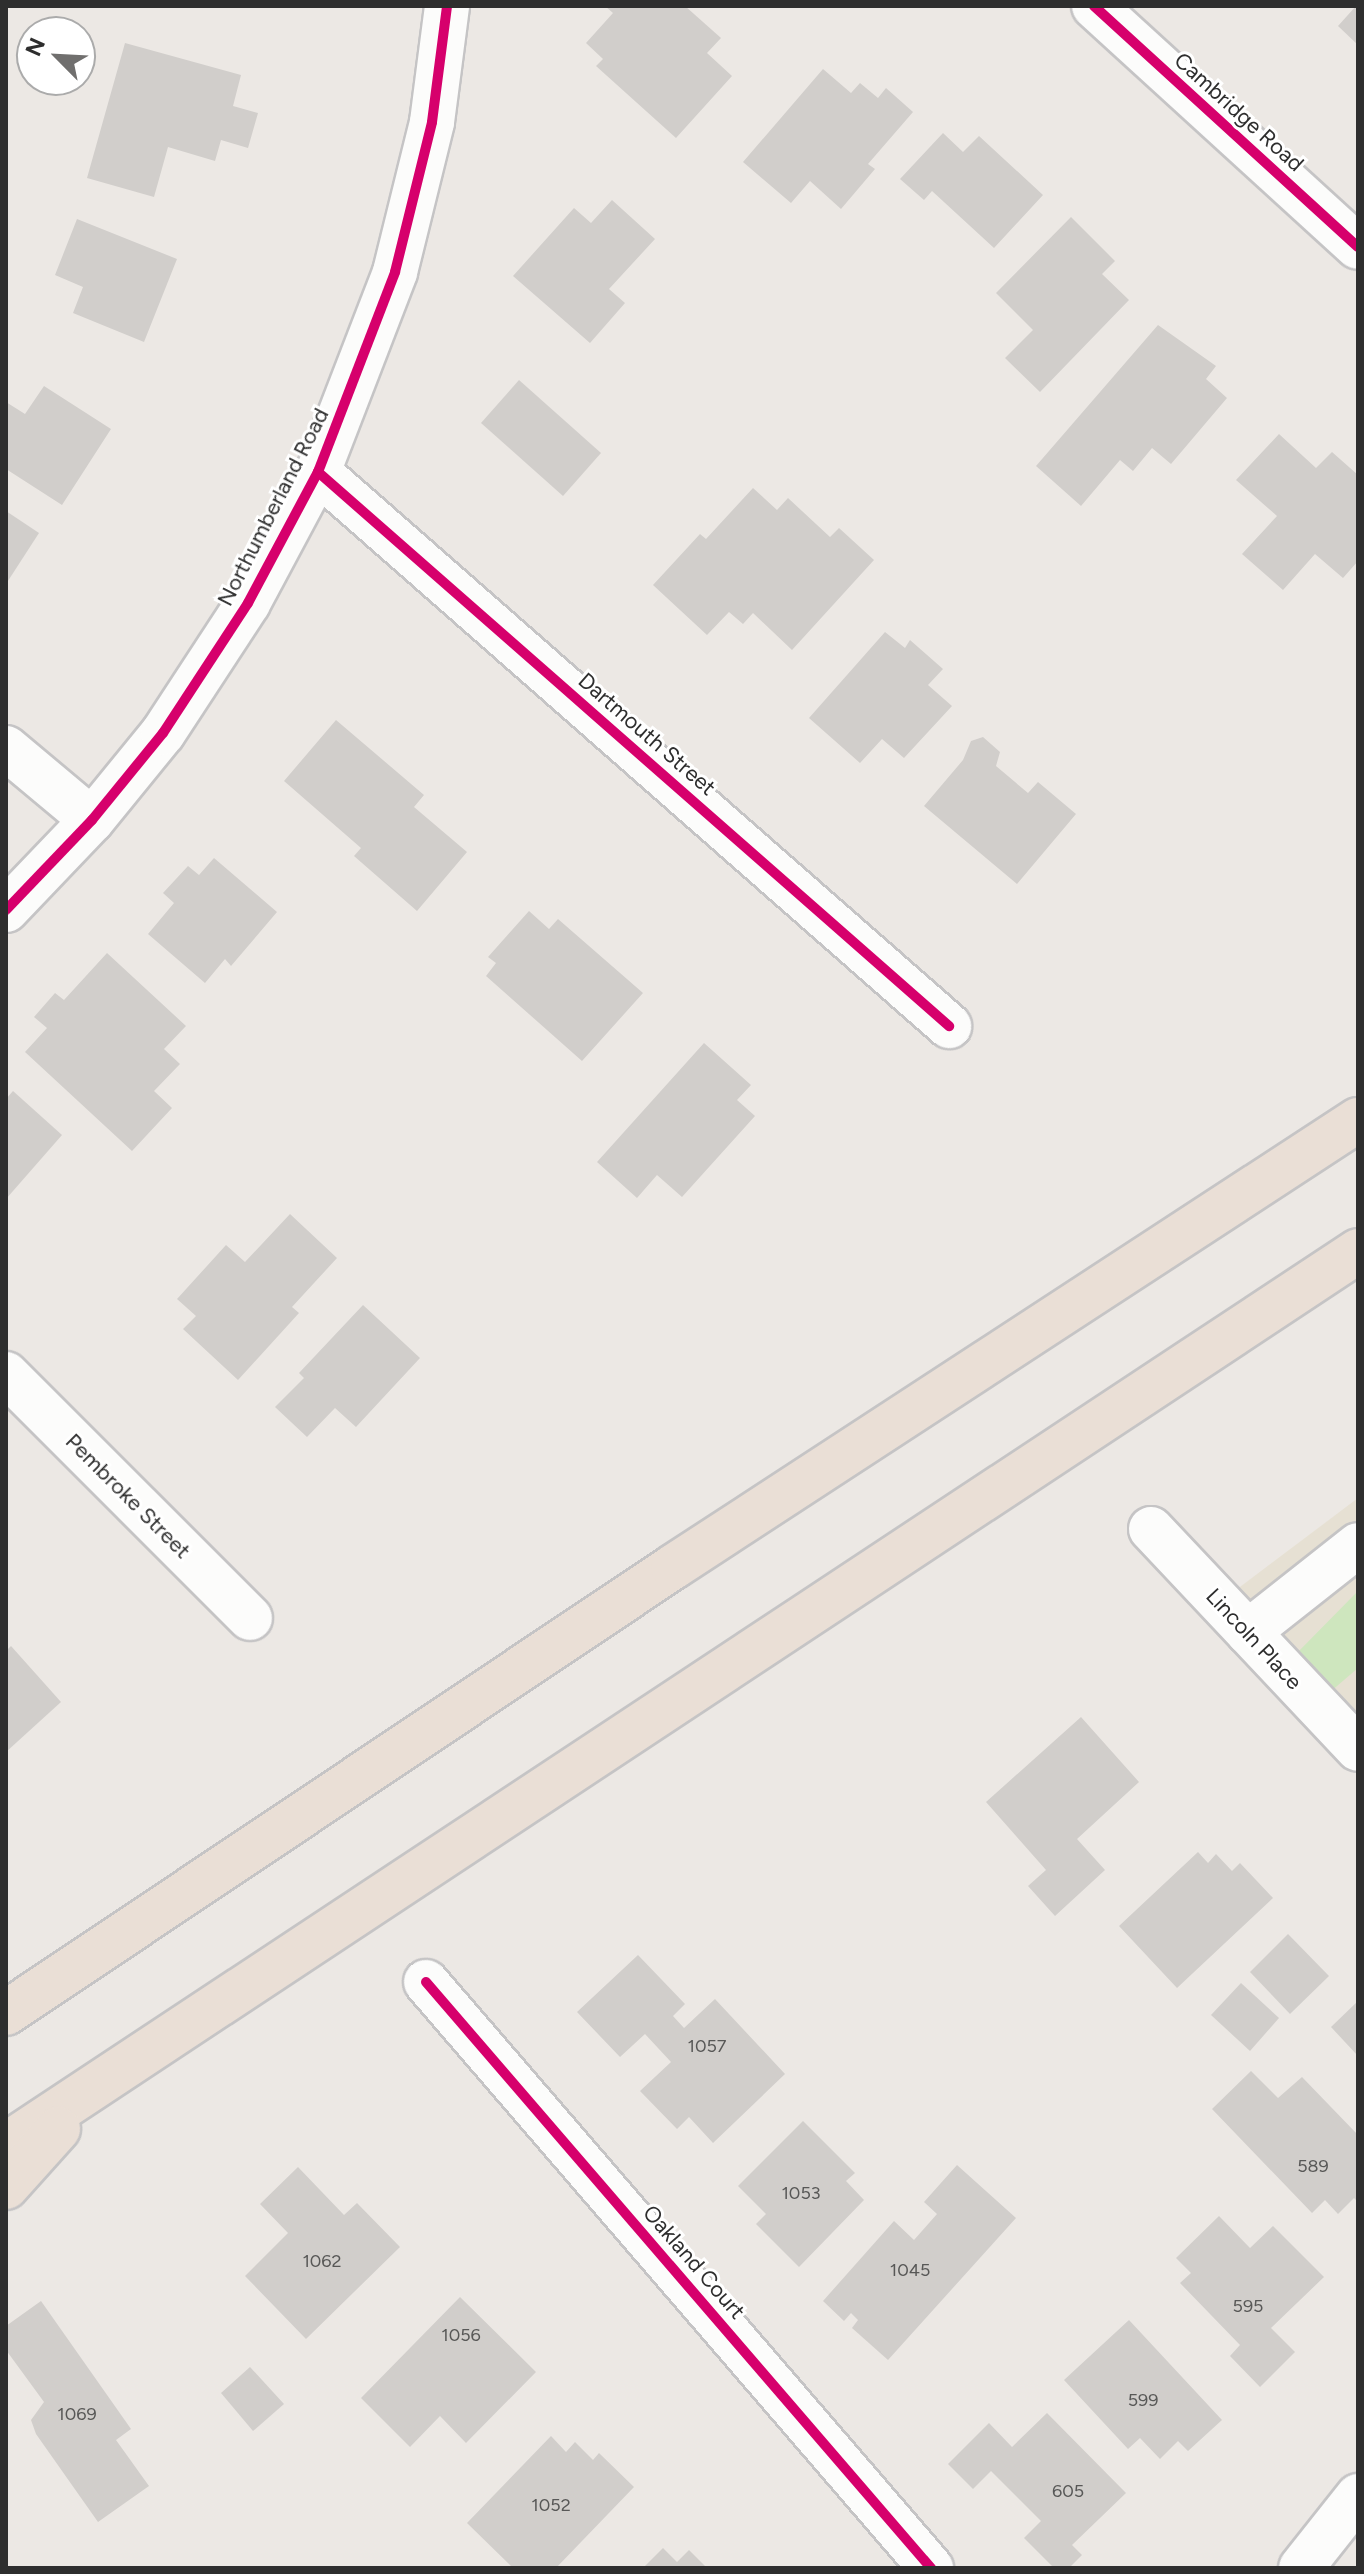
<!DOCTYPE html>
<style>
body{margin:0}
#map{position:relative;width:1364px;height:2574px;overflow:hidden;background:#ece8e4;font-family:Figtree,sans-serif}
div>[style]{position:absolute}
.education>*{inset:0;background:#e6e0d3}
.green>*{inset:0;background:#cee6be}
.building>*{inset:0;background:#d1cecb}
.roads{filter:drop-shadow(2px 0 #c5c4c5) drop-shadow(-2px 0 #c5c4c5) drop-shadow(0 2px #c5c4c5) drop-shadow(0 -2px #c5c4c5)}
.minor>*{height:44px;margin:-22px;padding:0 22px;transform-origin:22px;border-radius:22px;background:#fcfcfb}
.highway>*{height:44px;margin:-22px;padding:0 22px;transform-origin:22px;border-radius:22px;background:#eadfd6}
.cycleway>*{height:10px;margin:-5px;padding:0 5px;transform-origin:5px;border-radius:5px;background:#d6006c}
span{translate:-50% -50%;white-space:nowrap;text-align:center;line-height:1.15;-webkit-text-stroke:6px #fff;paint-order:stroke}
.number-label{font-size:18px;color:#585857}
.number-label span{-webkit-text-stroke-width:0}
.street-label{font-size:22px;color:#2e2e2e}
.frame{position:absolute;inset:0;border:8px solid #2e2e2e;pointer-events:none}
.north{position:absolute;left:16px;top:16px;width:80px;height:80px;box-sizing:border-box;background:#fff;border:2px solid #ababab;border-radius:50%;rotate:294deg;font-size:22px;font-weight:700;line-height:32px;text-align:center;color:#2e2e2e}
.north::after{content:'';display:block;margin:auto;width:28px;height:36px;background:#706f6e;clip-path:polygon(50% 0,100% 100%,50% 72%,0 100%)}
</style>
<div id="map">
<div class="education">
<div style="clip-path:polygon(1358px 1498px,1358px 1749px,1220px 1602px)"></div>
</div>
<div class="green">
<div style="clip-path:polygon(1358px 1591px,1358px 1668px,1330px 1692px,1294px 1656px)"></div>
</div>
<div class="building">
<div style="clip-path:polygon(605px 6px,685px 6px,721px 38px,707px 53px,732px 76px,676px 138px,596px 66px,603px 59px,586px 43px,613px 13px)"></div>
<div style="clip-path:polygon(1356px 6px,1358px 6px,1358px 45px,1338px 26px)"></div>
<div style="clip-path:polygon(125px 43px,241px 75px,233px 106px,258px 113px,248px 148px,221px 140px,215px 161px,168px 147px,154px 197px,87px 178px)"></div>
<div style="clip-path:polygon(823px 69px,851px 93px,860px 83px,878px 98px,886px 88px,913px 112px,868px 164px,875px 169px,841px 209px,810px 181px,791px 203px,743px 162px)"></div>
<div style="clip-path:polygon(943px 133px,963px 152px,979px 136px,1043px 195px,994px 248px,932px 191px,924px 200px,900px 179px)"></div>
<div style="clip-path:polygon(612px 200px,655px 239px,609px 289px,625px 303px,590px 343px,513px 276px,574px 208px,591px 223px)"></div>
<div style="clip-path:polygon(1071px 217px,1115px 261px,1102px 274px,1129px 300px,1040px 392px,1005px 358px,1033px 330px,996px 293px)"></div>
<div style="clip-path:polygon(77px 219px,177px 259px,144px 342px,73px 313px,83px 287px,55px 275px)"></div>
<div style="clip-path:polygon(1158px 325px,1216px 366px,1206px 379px,1227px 398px,1171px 464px,1152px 448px,1133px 471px,1120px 460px,1081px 506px,1036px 466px)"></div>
<div style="clip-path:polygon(519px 380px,601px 453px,563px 496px,481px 423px)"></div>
<div style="clip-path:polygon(44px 386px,111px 429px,62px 505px,6px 469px,6px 402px,25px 414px)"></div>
<div style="clip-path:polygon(1279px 434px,1316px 468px,1332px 452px,1358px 475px,1358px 561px,1343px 578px,1315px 554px,1283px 590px,1242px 554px,1277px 516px,1236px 480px)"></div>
<div style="clip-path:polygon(753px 488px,777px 510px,788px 498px,830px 537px,839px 528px,874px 560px,792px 650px,753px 613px,743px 624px,729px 612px,707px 635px,653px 585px,700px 534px,706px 539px)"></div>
<div style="clip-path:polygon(6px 511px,39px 533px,6px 584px)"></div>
<div style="clip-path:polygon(885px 632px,905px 648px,910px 640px,943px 669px,928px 685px,952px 706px,904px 758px,882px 739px,860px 763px,809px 718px)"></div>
<div style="clip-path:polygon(336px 720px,424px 795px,414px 807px,467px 852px,417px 911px,354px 856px,361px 848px,284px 781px)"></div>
<div style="clip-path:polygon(983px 737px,1000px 752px,996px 766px,1028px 793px,1038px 782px,1076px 814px,1017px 884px,924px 806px,963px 760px,971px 741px)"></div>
<div style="clip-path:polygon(214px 858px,277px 912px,231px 966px,225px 959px,205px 983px,148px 934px,174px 903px,163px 893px,188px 866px,199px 875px)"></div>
<div style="clip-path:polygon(529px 911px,549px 929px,558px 919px,643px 993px,582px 1061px,486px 976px,496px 963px,488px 957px)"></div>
<div style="clip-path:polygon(107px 953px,186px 1026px,164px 1049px,180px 1064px,154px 1091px,172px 1108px,132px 1151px,25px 1052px,47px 1028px,34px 1017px,55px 993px,64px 1000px)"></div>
<div style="clip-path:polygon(704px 1043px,751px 1085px,737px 1100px,755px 1116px,682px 1197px,657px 1175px,637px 1198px,597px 1162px)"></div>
<div style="clip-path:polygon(13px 1091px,62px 1135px,6px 1199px,6px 1099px)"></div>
<div style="clip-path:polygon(290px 1214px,337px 1258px,292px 1307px,299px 1313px,238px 1380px,183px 1329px,196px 1316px,177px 1299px,226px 1245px,245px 1262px)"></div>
<div style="clip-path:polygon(363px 1305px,420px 1358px,356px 1427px,335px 1408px,307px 1437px,275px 1407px,304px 1378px,299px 1373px)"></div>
<div style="clip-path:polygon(11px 1646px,61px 1702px,6px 1752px,6px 1651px)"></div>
<div style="clip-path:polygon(1081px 1717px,1139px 1782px,1077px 1839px,1105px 1870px,1055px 1916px,1028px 1886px,1046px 1870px,986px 1802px)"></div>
<div style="clip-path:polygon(1198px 1852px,1208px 1863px,1216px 1854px,1232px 1871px,1240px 1863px,1273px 1898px,1177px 1988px,1119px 1926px)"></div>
<div style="clip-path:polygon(1288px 1934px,1329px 1976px,1290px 2014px,1250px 1972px)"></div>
<div style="clip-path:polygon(638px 1955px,685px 2004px,673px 2016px,684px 2028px,715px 1999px,785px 2074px,713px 2143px,689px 2117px,677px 2129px,640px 2091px,671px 2062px,645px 2034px,620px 2057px,577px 2012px)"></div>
<div style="clip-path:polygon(1241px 1983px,1279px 2018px,1250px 2051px,1211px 2015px)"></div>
<div style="clip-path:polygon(1358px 2001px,1358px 2056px,1331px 2027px)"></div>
<div style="clip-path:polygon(1251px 2071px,1278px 2098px,1302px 2077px,1358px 2135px,1358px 2202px,1354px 2198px,1338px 2214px,1325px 2200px,1312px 2213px,1212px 2109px)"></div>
<div style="clip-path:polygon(803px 2121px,855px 2173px,846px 2181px,864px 2200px,799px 2267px,756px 2224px,766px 2214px,738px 2186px)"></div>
<div style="clip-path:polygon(957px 2165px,1016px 2218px,888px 2360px,852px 2328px,858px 2320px,851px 2313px,844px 2321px,823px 2301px,894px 2221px,914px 2240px,937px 2214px,924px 2202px)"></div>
<div style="clip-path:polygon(298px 2167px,344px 2215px,357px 2203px,400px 2247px,306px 2339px,245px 2276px,288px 2233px,260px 2204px)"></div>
<div style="clip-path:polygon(1219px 2216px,1250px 2248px,1273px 2226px,1324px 2277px,1271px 2328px,1295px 2352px,1260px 2387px,1230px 2356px,1240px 2345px,1180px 2283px,1191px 2273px,1176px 2258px)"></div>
<div style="clip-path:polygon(460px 2297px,536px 2372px,466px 2443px,440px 2416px,410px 2447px,361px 2398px)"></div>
<div style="clip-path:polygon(41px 2301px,131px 2429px,116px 2440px,149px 2486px,98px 2522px,36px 2434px,31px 2420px,44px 2402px,6px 2350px,6px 2326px)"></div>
<div style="clip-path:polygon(1129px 2320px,1222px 2420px,1188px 2451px,1178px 2441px,1160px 2459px,1140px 2438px,1128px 2449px,1064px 2380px)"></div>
<div style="clip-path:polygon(250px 2367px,284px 2404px,253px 2431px,221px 2393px)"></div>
<div style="clip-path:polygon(1047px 2413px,1126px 2493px,1072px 2545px,1082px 2555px,1069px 2568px,1054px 2568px,1024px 2538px,1041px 2521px,991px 2471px,973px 2489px,948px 2464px,989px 2423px,1012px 2447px)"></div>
<div style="clip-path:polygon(551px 2436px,566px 2452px,575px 2442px,593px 2460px,599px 2453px,634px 2487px,556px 2568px,513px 2568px,467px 2523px)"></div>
<div style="clip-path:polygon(663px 2548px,677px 2562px,689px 2550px,707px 2568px,643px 2568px)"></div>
</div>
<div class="roads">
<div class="minor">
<div style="left:1094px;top:6px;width:357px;rotate:42.4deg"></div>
<div style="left:318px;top:472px;width:840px;rotate:41.28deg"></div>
<div style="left:6px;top:748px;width:112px;rotate:39.9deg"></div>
<div style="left:6px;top:910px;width:124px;rotate:-46.3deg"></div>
<div style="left:92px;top:820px;width:112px;rotate:-50.8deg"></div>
<div style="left:163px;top:733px;width:155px;rotate:-56.8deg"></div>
<div style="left:248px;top:603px;width:149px;rotate:-61.9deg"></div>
<div style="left:318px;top:472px;width:214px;rotate:-68.9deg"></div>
<div style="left:395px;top:272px;width:154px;rotate:-76.1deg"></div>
<div style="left:432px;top:122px;width:117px;rotate:-82.6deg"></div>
<div style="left:6px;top:1374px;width:345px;rotate:45deg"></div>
<div style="left:1151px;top:1529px;width:302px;rotate:46.7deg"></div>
<div style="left:1248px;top:1632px;width:140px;rotate:-38.3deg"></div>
<div style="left:426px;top:1982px;width:774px;rotate:49.25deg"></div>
<div style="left:1301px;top:2568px;width:92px;rotate:-51.6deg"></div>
</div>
<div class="highway">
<div style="left:6px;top:2013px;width:802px;rotate:-33.77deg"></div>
<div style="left:673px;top:1567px;width:818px;rotate:-33.13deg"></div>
<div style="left:6px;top:2145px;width:1621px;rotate:-33.47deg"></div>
<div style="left:6px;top:2187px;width:78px;rotate:-48.1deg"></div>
</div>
</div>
<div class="cycleway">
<div style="left:1094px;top:6px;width:357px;rotate:42.4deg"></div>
<div style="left:318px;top:472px;width:840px;rotate:41.28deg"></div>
<div style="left:6px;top:910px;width:124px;rotate:-46.3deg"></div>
<div style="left:92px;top:820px;width:112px;rotate:-50.8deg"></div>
<div style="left:163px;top:733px;width:155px;rotate:-56.8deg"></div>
<div style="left:248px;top:603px;width:149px;rotate:-61.9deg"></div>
<div style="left:318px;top:472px;width:214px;rotate:-68.9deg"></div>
<div style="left:395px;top:272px;width:154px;rotate:-76.1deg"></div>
<div style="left:432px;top:122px;width:117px;rotate:-82.6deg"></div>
<div style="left:426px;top:1982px;width:774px;rotate:49.25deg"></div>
</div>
<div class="number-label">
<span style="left:707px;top:2046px">1057</span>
<span style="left:1313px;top:2166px">589</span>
<span style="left:801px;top:2193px">1053</span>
<span style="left:322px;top:2261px">1062</span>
<span style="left:910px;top:2270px">1045</span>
<span style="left:1248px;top:2306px">595</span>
<span style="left:461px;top:2335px">1056</span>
<span style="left:1143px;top:2400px">599</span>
<span style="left:77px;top:2414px">1069</span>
<span style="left:1068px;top:2491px">605</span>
<span style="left:551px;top:2505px">1052</span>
</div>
<div class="street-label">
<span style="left:1239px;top:112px;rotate:42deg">Cambridge Road</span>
<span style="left:273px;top:507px;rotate:-63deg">Northumberland Road</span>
<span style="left:647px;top:734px;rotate:41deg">Dartmouth Street</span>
<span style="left:128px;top:1496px;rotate:45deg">Pembroke Street</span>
<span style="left:1254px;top:1639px;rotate:47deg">Lincoln Place</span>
<span style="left:694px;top:2262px;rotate:49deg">Oakland Court</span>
</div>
<div class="frame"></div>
<div class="north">N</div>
</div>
